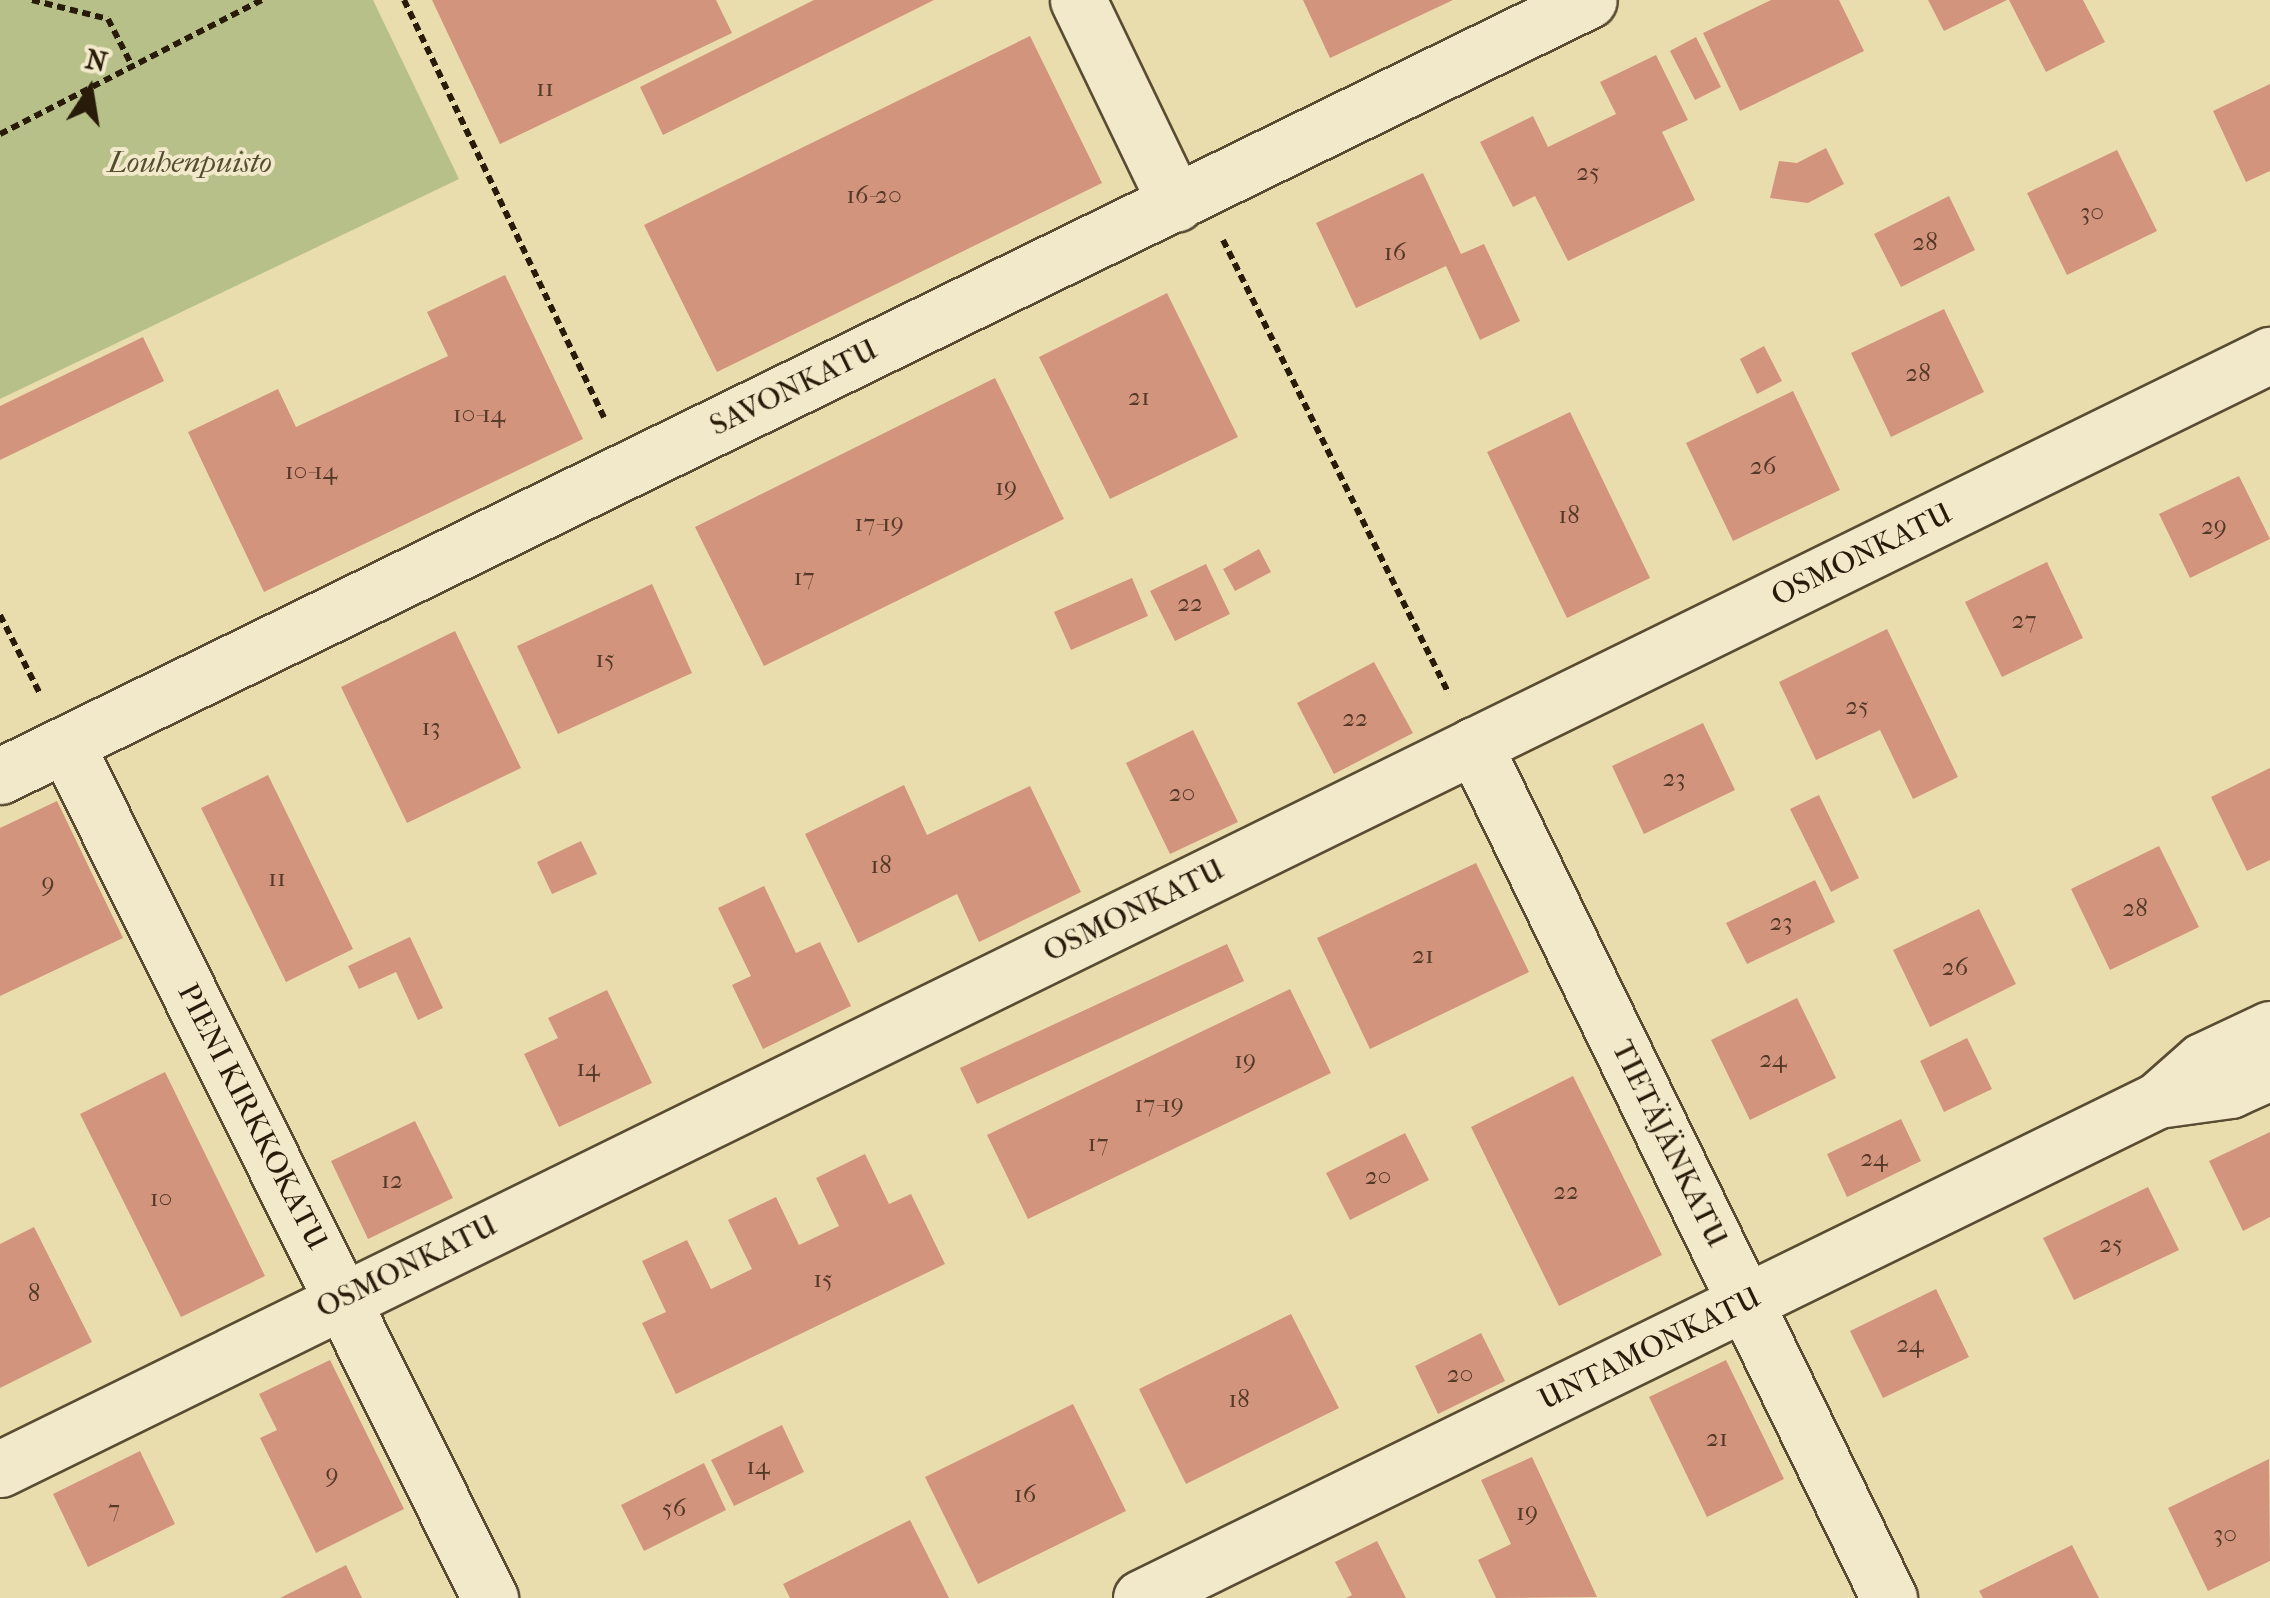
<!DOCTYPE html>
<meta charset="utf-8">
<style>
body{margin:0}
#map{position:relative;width:2270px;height:1598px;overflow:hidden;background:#eaddad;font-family:"IM FELL French Canon",serif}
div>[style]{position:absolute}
.green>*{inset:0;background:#b8c089}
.building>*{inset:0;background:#d3947e}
.path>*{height:6px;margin-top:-3px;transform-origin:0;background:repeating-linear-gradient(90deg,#291b09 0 8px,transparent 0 13px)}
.roads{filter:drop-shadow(2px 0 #594c32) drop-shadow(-2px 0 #594c32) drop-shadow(0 2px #594c32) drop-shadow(0 -2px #594c32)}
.minor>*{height:55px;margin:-27.5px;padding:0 27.5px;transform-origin:27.5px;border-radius:27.5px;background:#f1e9ca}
span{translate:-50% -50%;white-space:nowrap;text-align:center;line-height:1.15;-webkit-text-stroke:8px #f1e9ca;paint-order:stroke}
.number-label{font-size:25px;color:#543926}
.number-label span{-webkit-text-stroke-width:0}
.park-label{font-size:30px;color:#544d2f;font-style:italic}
.street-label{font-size:30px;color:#291b09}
.north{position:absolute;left:40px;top:40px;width:100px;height:100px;-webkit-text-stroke:8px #f1e9ca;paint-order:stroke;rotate:12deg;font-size:28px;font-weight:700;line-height:40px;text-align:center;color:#291b09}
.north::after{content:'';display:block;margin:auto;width:35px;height:45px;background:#291b09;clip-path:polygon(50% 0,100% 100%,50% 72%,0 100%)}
</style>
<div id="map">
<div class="green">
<div style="clip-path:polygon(0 0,373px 0,459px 179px,0 399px)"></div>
</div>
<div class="building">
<div style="clip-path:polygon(432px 0,716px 0,732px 33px,500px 144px)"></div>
<div style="clip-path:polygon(814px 0,934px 0,663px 135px,640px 87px)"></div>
<div style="clip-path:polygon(1303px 0,1453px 0,1330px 58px)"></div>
<div style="clip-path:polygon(1771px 0,1839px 0,1864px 51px,1740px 111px,1703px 33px)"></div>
<div style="clip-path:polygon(1928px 0,2007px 0,1944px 31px)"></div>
<div style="clip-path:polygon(2009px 0,2083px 0,2105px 42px,2046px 72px)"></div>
<div style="clip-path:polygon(1030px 36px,1102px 183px,717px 372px,644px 225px)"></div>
<div style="clip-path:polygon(1696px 37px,1721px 87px,1695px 100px,1670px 51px)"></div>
<div style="clip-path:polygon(1656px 55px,1688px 120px,1662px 132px,1695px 200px,1568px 261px,1535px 196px,1513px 207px,1480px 142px,1533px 116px,1548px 147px,1616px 114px,1600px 82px)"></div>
<div style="clip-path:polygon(2270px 84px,2270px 171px,2246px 182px,2213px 111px)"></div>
<div style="clip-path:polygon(1826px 148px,1844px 184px,1808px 203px,1770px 198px,1779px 161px,1797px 163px)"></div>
<div style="clip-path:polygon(2117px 150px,2157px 231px,2067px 275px,2027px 193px)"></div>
<div style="clip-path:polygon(1423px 173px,1461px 254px,1484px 244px,1520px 321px,1480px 340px,1446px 266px,1356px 308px,1316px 223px)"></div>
<div style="clip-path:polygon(1949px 196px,1975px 250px,1901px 287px,1874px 234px)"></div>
<div style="clip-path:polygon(505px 275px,583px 439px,264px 592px,188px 432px,278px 389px,296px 427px,448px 356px,427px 312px)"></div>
<div style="clip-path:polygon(1167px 293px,1238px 437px,1110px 499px,1039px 357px)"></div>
<div style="clip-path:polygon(1944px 309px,1984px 392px,1891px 437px,1851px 353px)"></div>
<div style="clip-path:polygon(143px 337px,164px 381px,0 460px,0 406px)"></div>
<div style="clip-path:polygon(1764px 346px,1782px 381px,1757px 394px,1740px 359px)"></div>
<div style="clip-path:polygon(995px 378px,1064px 519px,764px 666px,695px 527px)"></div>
<div style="clip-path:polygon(1793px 391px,1840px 490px,1733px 541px,1686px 443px)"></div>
<div style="clip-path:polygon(1570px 412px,1650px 578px,1567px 618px,1487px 452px)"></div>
<div style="clip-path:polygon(2239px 476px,2270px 539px,2190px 578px,2159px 514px)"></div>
<div style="clip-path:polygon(1259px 549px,1271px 572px,1235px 591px,1223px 569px)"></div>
<div style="clip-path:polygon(2047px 562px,2083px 638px,2002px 677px,1965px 602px)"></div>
<div style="clip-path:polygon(1206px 564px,1230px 614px,1175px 641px,1150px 591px)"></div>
<div style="clip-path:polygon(1132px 578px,1148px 616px,1071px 650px,1054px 612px)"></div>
<div style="clip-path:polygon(652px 584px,692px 673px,558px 734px,517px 646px)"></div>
<div style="clip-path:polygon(1887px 629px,1958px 777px,1913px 799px,1880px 730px,1816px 760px,1779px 682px)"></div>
<div style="clip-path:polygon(455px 631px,521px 768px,407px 823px,341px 687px)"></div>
<div style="clip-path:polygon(1374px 662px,1413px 733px,1334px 774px,1297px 703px)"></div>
<div style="clip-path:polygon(1703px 723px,1735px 790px,1644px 834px,1612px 766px)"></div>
<div style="clip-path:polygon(1193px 730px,1238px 822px,1170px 854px,1126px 763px)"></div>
<div style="clip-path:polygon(2270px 768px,2270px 860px,2247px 871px,2211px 797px)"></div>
<div style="clip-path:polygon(268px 775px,353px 949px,286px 982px,201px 808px)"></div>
<div style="clip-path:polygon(904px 785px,927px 835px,1030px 786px,1081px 892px,979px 942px,957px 894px,858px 943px,805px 834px)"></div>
<div style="clip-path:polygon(1819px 795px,1859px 878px,1831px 892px,1790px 809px)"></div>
<div style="clip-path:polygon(57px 801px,123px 938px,0 996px,0 828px)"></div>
<div style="clip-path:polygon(581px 841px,597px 874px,552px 894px,537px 862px)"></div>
<div style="clip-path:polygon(2159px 846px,2199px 927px,2110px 970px,2071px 889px)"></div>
<div style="clip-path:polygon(1476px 863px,1529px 972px,1370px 1049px,1317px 938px)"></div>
<div style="clip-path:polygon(1815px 880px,1835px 922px,1747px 964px,1726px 923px)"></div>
<div style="clip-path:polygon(764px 886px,796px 953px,820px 942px,851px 1006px,763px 1049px,732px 985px,751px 976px,718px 908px)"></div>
<div style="clip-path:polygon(1979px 909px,2016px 984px,1930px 1027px,1893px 950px)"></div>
<div style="clip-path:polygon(410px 937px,443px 1008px,418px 1020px,396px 972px,359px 989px,348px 966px)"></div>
<div style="clip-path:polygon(1227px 944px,1244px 981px,977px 1104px,960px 1068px)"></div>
<div style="clip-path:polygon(1290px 989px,1331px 1073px,1028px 1219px,987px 1135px)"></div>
<div style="clip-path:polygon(607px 990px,652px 1083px,559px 1127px,524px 1054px,558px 1038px,548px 1018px)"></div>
<div style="clip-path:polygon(1797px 998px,1836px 1078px,1750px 1120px,1711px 1040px)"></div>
<div style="clip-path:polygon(1967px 1038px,1992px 1089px,1944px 1112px,1920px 1061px)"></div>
<div style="clip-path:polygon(165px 1072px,265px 1276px,181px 1317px,80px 1114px)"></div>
<div style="clip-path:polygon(1573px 1076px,1662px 1255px,1559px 1306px,1471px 1127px)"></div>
<div style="clip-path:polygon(1901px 1119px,1921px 1161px,1847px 1197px,1827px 1154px)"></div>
<div style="clip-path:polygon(415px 1121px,453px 1198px,368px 1239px,331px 1161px)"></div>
<div style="clip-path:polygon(2270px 1132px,2270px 1217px,2243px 1231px,2209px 1161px)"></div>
<div style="clip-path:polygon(1405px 1133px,1429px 1180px,1350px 1220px,1326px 1173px)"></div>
<div style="clip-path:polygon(865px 1154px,889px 1204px,911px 1194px,945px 1264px,676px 1394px,642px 1323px,666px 1312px,642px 1261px,687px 1240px,711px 1289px,752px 1269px,728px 1220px,776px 1197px,799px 1245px,839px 1226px,816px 1178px)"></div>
<div style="clip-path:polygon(2148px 1187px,2179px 1250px,2074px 1300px,2043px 1238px)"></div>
<div style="clip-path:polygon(34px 1227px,92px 1342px,0 1388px,0 1244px)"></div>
<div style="clip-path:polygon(1936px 1289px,1969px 1357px,1883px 1398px,1850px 1331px)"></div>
<div style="clip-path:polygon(1291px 1314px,1339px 1408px,1186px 1484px,1139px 1389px)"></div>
<div style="clip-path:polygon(1481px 1333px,1505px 1381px,1438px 1414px,1415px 1366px)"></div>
<div style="clip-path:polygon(330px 1360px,404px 1509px,316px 1553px,260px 1438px,277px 1430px,259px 1394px)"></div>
<div style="clip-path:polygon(1726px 1360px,1784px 1479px,1707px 1517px,1649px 1397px)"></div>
<div style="clip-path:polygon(1073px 1404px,1126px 1511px,978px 1584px,925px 1477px)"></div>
<div style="clip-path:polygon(782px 1425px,804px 1472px,734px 1506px,711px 1460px)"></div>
<div style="clip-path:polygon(140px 1451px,175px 1524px,88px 1567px,53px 1494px)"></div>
<div style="clip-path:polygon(1532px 1457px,1597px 1597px,1496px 1598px,1478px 1560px,1511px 1544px,1481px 1480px)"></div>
<div style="clip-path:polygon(2269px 1459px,2270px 1561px,2208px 1591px,2168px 1508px)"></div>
<div style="clip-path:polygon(704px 1463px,726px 1510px,644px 1551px,621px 1505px)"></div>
<div style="clip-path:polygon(910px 1520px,949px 1598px,790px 1598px,783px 1584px)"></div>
<div style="clip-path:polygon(1377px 1541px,1406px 1598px,1346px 1598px,1352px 1595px,1335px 1562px)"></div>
<div style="clip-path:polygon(2072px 1545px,2099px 1598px,1983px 1598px,1979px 1591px)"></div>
<div style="clip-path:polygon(346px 1565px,362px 1598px,280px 1598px)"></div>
</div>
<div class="path">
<div style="left:32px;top:0;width:78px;rotate:14deg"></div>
<div style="left:108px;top:19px;width:53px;rotate:62.9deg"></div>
<div style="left:404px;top:0;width:463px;rotate:64.4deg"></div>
<div style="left:0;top:134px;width:294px;rotate:-27.1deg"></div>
<div style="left:1223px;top:240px;width:507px;rotate:63.54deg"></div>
<div style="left:0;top:615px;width:89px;rotate:63.1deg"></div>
</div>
<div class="roads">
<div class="minor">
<div style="left:1078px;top:0;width:226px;rotate:64.3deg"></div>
<div style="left:66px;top:745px;width:953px;rotate:63.57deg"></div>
<div style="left:1474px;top:745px;width:949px;rotate:64.06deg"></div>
<div style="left:0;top:776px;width:1768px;rotate:-26.03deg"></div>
<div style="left:2270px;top:1029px;width:75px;rotate:154.8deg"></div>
<div style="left:2202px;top:1061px;width:59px;rotate:138.4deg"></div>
<div style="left:2158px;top:1100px;width:73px;rotate:-7.9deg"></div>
<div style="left:2230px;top:1090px;width:44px;rotate:-24.2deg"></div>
<div style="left:0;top:1469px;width:2529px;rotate:-26.14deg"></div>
<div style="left:1141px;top:1598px;width:1132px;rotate:-26.09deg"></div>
</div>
</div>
<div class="number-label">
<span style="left:545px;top:88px">11</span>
<span style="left:1588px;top:172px">25</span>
<span style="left:874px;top:195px">16-20</span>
<span style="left:2092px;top:212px">30</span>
<span style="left:1925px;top:242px">28</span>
<span style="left:1395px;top:252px">16</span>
<span style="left:1918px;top:373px">28</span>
<span style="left:1139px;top:397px">21</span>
<span style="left:479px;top:414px">10-14</span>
<span style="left:1763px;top:466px">26</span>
<span style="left:311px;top:471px">10-14</span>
<span style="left:1006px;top:487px">19</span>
<span style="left:1569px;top:515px">18</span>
<span style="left:879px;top:523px">17-19</span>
<span style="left:2214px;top:526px">29</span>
<span style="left:804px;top:577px">17</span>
<span style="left:1190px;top:603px">22</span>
<span style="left:2024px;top:620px">27</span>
<span style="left:605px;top:659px">15</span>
<span style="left:1857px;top:706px">25</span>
<span style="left:1355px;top:718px">22</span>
<span style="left:431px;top:727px">13</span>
<span style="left:1674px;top:778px">23</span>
<span style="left:1182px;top:793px">20</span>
<span style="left:881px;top:865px">18</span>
<span style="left:277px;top:878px">11</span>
<span style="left:48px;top:883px">9</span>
<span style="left:2135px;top:908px">28</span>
<span style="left:1781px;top:922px">23</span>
<span style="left:1423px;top:955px">21</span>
<span style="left:1955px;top:967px">26</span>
<span style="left:1773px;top:1059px">24</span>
<span style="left:1245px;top:1060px">19</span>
<span style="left:588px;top:1068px">14</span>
<span style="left:1159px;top:1104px">17-19</span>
<span style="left:1098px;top:1143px">17</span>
<span style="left:1874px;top:1158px">24</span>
<span style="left:1378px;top:1176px">20</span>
<span style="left:392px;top:1180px">12</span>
<span style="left:1566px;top:1191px">22</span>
<span style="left:161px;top:1198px">10</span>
<span style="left:2111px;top:1244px">25</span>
<span style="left:823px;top:1279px">15</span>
<span style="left:34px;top:1293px">8</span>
<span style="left:1910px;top:1344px">24</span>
<span style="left:1460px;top:1374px">20</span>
<span style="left:1239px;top:1399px">18</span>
<span style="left:1717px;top:1438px">21</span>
<span style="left:758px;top:1466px">14</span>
<span style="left:332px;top:1474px">9</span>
<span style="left:1025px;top:1494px">16</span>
<span style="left:674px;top:1508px">56</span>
<span style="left:114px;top:1509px">7</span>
<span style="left:1527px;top:1512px">19</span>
<span style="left:2225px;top:1534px">30</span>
</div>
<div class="park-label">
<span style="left:190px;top:163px">Louhenpuisto</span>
</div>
<div class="street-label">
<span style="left:794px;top:388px;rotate:-26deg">SAVONKATU</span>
<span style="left:1862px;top:555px;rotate:-26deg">OSMONKATU</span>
<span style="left:1134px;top:911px;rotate:-26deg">OSMONKATU</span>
<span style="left:252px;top:1117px;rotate:63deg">PIENI KIRKKOKATU</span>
<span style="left:1669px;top:1144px;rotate:64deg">TIETÄJÄNKATU</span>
<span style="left:407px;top:1267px;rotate:-26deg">OSMONKATU</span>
<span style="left:1650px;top:1349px;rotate:-26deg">UNTAMONKATU</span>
</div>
<div class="north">N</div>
</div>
